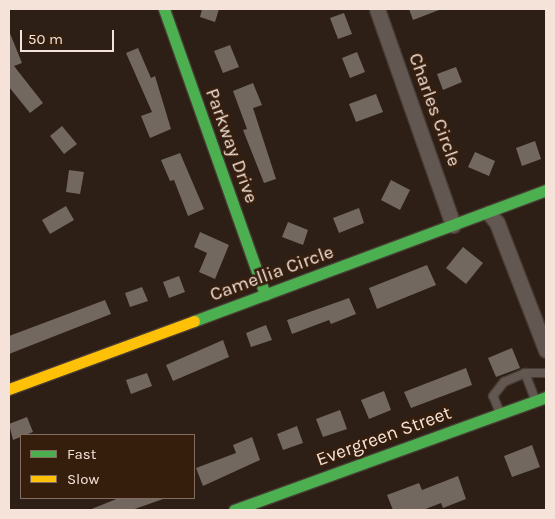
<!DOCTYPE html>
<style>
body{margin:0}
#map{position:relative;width:555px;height:519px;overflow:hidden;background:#2d1f16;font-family:Karla,sans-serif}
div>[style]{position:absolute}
.building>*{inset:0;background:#736860}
.roads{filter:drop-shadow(1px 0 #473b33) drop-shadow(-1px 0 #473b33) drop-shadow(0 1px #473b33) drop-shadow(0 -1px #473b33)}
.lane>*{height:8px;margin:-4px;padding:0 4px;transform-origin:4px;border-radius:4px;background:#635851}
.street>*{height:15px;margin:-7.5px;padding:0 7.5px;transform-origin:7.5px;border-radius:7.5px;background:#635851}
.fast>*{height:11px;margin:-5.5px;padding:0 5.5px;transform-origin:5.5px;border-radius:5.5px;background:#4caf50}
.slow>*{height:11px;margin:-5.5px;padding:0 5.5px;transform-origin:5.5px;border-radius:5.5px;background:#ffc107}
span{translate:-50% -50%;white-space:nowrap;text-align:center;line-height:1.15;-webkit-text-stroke:5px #361e0d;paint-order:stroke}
.street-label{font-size:19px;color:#f5e3d9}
.frame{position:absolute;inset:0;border:10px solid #f5e3d9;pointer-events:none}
.legend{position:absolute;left:20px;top:434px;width:175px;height:65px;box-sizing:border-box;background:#361e0d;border:1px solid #826d5f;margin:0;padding:6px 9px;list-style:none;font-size:15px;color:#f5e3d9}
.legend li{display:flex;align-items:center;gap:10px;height:25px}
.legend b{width:25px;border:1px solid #826d5f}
.scale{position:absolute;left:20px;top:30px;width:94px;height:22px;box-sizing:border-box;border:2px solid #f5e3d9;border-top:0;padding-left:6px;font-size:15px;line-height:18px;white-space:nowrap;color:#f5e3d9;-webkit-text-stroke:4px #361e0d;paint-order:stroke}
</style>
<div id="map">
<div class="building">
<div style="clip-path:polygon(202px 9px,219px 9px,215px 22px,200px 17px)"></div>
<div style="clip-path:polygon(409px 9px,439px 9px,439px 10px,413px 20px)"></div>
<div style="clip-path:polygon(344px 13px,352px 34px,338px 39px,330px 18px)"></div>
<div style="clip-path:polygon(9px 31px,22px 63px,14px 66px,43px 103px,30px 113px,9px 87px)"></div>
<div style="clip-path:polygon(230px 45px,239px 67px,223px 73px,214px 51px)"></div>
<div style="clip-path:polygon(138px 48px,151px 78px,155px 76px,171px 129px,150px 138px,141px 116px,152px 112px,126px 53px)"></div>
<div style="clip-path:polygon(357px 52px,365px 72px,350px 78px,342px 58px)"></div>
<div style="clip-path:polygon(456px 67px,462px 82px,443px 90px,437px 74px)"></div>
<div style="clip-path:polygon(253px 83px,262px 105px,253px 108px,276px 179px,264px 183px,243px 130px,247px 129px,233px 91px)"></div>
<div style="clip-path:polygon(376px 94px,383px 112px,356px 122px,349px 104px)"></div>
<div style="clip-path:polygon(62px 126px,77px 144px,64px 154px,50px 136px)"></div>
<div style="clip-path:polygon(535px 141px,541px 159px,522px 166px,516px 148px)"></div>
<div style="clip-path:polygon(475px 152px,495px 161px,489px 176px,468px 167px)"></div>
<div style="clip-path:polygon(180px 153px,204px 209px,188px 216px,174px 180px,170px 181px,161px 160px)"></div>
<div style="clip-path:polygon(69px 170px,84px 172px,80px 194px,66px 192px)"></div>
<div style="clip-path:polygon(391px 180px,410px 190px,400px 210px,381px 200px)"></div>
<div style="clip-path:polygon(66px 206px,74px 220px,50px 234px,42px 220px)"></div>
<div style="clip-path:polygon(359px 208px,364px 223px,339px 233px,333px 218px)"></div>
<div style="clip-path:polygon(288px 222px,308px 230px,303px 245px,282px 237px)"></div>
<div style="clip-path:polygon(200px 232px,229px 245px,215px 279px,199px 272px,207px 253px,194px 247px)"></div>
<div style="clip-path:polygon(463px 247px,483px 263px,466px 284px,446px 268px)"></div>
<div style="clip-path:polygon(427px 265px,436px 285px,377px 309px,369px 288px)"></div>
<div style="clip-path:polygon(179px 276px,185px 292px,169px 298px,163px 282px)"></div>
<div style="clip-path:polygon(142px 287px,148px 301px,130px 307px,125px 293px)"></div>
<div style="clip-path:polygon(349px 298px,356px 314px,331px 324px,329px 320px,292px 334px,287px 320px)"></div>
<div style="clip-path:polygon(105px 300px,111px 314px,9px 354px,9px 336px)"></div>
<div style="clip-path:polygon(266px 325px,272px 340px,251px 347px,246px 333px)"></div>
<div style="clip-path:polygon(223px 340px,229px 357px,173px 381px,166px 365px)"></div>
<div style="clip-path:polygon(512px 348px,520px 368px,496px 377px,488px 358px)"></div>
<div style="clip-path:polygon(466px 368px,472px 385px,411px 408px,404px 392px)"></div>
<div style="clip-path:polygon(147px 373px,152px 386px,131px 394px,126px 380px)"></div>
<div style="clip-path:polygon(384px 391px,391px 410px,369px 419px,361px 400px)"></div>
<div style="clip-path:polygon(340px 410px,347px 429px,323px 437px,316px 419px)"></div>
<div style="clip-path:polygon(27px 417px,33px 432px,13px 440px,9px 424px)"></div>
<div style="clip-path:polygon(297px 426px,303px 443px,283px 450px,277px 434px)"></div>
<div style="clip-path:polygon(252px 437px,260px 460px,203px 486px,196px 468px,236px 453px,233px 445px)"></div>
<div style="clip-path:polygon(532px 445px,540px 467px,512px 477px,504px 456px)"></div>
<div style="clip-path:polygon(458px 476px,466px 499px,443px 508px,441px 503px,423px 510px,393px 510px,387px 495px,419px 483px,422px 490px)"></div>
<div style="clip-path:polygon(119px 498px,163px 498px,163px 499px,132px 510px,89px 510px)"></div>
</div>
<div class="roads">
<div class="lane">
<div style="left:525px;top:373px;width:28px;rotate:69deg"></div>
<div style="left:500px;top:413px;width:18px;rotate:-112deg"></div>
<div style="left:493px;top:396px;width:18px;rotate:-52deg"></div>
<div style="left:504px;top:382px;width:23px;rotate:-23deg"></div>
<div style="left:525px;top:373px;width:21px"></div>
</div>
<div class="street">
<div style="left:377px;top:9px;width:229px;rotate:70.6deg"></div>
<div style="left:489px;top:213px;width:13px;rotate:51deg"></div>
<div style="left:497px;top:223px;width:136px;rotate:68.9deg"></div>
</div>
<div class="fast">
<div style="left:164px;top:9px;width:303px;rotate:70.5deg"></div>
<div style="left:194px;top:321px;width:376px;rotate:-20.4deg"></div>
<div style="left:234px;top:510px;width:332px;rotate:-19.9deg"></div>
</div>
<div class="slow">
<div style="left:9px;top:389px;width:197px;rotate:-20.2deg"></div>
</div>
</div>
<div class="street-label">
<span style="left:434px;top:110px;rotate:70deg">Charles Circle</span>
<span style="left:231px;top:146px;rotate:70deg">Parkway Drive</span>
<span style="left:272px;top:274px;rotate:-20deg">Camellia Circle</span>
<span style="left:384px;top:437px;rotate:-20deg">Evergreen Street</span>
</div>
<div class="frame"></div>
<ul class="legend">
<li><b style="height:6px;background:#4caf50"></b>Fast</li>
<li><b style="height:6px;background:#ffc107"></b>Slow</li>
</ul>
<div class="scale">50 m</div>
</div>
